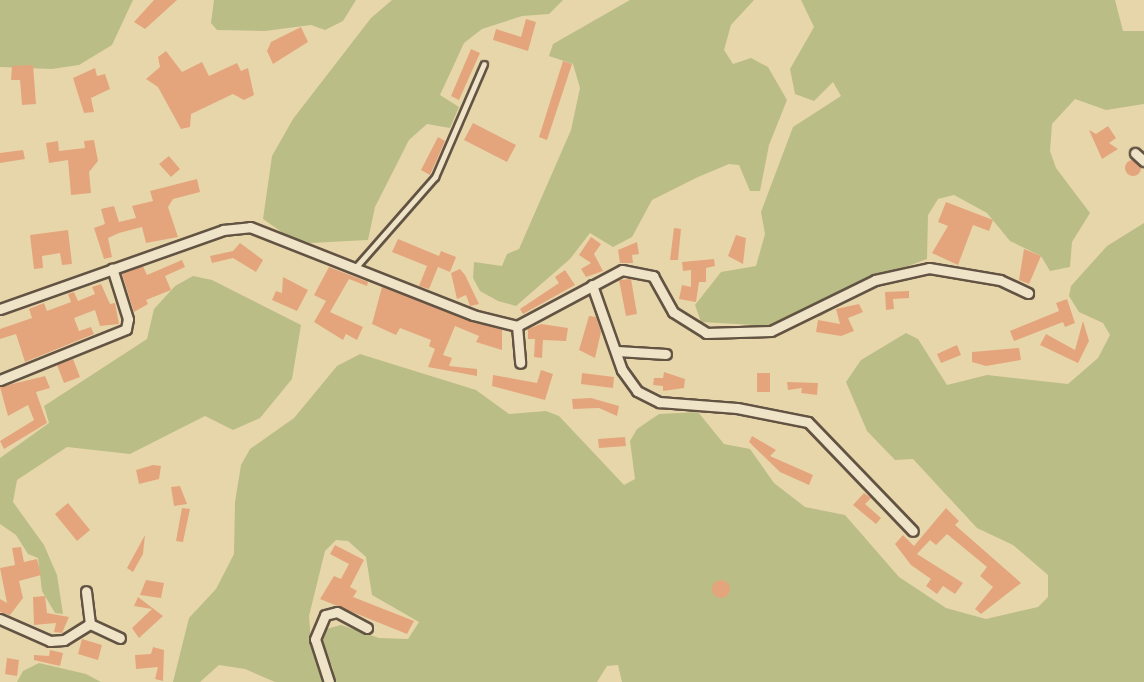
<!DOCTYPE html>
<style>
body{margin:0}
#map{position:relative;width:1144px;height:682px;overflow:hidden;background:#e8d6ab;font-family:Vollkorn,serif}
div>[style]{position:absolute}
.green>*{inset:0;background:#babd86}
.building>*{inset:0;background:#e4a57d}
.round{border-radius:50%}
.roads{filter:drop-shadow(2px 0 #625343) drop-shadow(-2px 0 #625343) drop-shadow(0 2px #625343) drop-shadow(0 -2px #625343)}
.service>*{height:5px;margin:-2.5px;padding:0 2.5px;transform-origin:2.5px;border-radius:2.5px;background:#f0e4c8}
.minor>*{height:9px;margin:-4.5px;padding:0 4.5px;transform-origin:4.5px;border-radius:4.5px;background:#f0e4c8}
span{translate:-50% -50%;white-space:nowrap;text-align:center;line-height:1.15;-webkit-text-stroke:6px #f0e4c8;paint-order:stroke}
</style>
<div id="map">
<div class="green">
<div style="clip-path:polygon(0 0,133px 0,112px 45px,79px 65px,52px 69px,0 67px)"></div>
<div style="clip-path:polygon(214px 0,356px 0,343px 21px,325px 30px,311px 25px,265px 31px,217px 30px,211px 23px)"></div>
<div style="clip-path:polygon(392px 0,563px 0,549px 14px,522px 16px,482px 29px,464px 43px,440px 95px,459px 107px,450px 128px,427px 124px,409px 140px,375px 207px,368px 240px,310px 243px,286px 235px,263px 219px,272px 156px,293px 119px,371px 18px)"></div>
<div style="clip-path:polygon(630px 0,754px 0,731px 25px,724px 50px,733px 64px,751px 58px,768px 67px,787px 100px,769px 145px,760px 191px,750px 191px,739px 165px,729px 164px,698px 177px,652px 200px,632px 237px,613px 247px,590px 233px,570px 259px,516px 306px,498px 301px,480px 291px,473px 278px,474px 262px,502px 266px,507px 254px,519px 249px,571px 130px,580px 88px,573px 64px,549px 56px,553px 44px)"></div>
<div style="clip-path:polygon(801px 0,1115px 0,1123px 31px,1144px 31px,1144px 104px,1106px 110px,1075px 99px,1052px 124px,1050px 151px,1056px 168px,1090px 213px,1072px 242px,1070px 267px,1050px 271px,1041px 256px,1010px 241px,987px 213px,954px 195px,938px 199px,928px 215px,927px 259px,892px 272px,821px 316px,772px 326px,701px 322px,695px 305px,721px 272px,756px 266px,765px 234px,761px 212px,793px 127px,841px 96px,833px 82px,814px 101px,795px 94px,790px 69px,814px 27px)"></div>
<div style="clip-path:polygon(1144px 223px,1144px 682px,622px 682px,618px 665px,607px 666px,597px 682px,334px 682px,333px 668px,322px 644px,326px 629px,341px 625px,379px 638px,408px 639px,419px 622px,372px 595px,366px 557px,348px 541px,336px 540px,325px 551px,309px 616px,311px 642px,326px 682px,275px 682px,245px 669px,219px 665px,200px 682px,173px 682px,189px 618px,216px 589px,234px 554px,235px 502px,241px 465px,250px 449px,294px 418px,337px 366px,360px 354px,476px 390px,509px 414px,546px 411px,559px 416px,624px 485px,635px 479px,630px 441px,637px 429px,659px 414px,698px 412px,724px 444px,750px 449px,774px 483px,805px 507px,845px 515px,899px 577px,946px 608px,986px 619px,1038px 607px,1048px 597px,1048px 575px,1013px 545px,977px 528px,913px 459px,895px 460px,867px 431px,846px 382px,861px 360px,906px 333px,918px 339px,947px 385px,987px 375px,1068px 384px,1098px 358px,1110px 335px,1103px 323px,1079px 312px,1069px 296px,1071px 286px,1107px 246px)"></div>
<div style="clip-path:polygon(193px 276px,212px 280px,301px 325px,292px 379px,260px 418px,233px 430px,205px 416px,130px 454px,67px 447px,17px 480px,13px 502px,44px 545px,57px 575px,63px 614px,55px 613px,42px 591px,38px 558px,28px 554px,16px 535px,0 524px,0 458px,49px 423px,44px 406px,147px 339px,154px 309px,175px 286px)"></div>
<div style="clip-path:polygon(39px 663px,86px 674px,101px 682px,17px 682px,23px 671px)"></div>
</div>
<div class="building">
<div style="clip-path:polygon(154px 0,177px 0,145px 29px,134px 22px)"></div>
<div style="clip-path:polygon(526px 19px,536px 22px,528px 51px,493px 40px,496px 29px,521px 37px)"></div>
<div style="clip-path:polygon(301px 27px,308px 42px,273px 64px,267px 51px,271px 42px)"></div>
<div style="clip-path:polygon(471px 49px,480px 53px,459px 100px,451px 96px)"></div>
<div style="clip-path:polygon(166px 51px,182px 72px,202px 62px,209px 76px,237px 63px,241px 71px,248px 68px,254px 95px,244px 100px,233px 94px,191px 114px,190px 127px,181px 129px,158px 87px,146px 79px,160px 67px,158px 57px)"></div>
<div style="clip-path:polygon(563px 61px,572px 64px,547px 140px,539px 137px)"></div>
<div style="clip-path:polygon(33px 65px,36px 104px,22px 105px,20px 80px,11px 80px,12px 66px)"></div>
<div style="clip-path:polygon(95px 68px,97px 76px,105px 74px,110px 89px,91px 98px,94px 112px,84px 113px,73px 78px)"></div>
<div style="clip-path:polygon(473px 123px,516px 145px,507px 162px,464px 140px)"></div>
<div style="clip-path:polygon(1108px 126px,1116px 138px,1109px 143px,1118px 149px,1102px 159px,1089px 130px,1096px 134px)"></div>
<div style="clip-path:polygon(438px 137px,445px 141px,430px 175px,421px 170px)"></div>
<div style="clip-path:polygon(94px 140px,98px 161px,89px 172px,91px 193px,71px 195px,68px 160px,49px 163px,46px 143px,58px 141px,59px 151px,85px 148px,84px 141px)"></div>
<div style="clip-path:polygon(23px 150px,25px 159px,0 163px,0 153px)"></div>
<div style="clip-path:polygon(169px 156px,180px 169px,171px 177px,159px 164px)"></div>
<div class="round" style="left:1125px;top:160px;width:16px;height:16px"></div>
<div style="clip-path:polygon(197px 179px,200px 192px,173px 199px,168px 207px,178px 237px,146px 243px,142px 227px,119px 233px,108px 238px,112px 257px,104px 259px,94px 228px,105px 224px,101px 209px,114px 206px,119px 222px,136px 218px,132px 206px,153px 201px,150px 191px)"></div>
<div style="clip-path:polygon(946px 202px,993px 220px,989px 231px,973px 225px,958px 265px,932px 253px,948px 226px,938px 222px)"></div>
<div style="clip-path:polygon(674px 228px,681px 229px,678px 260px,670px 260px)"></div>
<div style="clip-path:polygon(68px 230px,72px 264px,62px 265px,60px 253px,42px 256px,43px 268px,34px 269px,30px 235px)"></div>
<div style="clip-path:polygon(736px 235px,746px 238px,743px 264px,728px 256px)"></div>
<div style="clip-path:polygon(591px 237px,601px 244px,594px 254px,603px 271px,586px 277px,581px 269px,591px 263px,579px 255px)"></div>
<div style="clip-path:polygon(398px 239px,439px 256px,441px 251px,456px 257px,450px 272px,438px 267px,429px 289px,419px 286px,427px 266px,392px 252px)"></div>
<div style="clip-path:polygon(637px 242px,639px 254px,632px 255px,633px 263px,620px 263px,618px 250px)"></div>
<div style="clip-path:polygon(240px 243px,263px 260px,256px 272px,233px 258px,212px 263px,210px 256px,233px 251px)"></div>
<div style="clip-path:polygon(1024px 249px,1041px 256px,1029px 284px,1019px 280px)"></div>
<div style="clip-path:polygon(714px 259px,715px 266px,706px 268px,706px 282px,699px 282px,696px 302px,679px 299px,682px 285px,691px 287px,691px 270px,683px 271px,682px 262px)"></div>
<div style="clip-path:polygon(182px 260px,185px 267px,165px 276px,171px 290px,146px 300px,148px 304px,134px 312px,122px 274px,143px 266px,147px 275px)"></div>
<div style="clip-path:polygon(329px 267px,368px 282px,367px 286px,349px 279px,330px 312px,363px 327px,357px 340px,346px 334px,343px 340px,314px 322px,326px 301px,314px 295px)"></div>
<div style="clip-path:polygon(460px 269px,465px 275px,479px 304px,470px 306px,466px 295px,457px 299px,451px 273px)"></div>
<div style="clip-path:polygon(565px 270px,575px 285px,523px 314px,520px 309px,559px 283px,555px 277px)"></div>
<div style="clip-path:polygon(283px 277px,308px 290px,297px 311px,272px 300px,276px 291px,282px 293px)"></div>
<div style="clip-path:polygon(631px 279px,637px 314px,626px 316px,619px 280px)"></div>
<div style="clip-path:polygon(101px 284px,110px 304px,115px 303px,119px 324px,100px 326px,95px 310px,74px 318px,79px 331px,91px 327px,94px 334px,25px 362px,16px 334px,0 339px,0 329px,32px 318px,29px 309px,44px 303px,47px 311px,71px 302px,68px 294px,74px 292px,78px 301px,95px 294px,92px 287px)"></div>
<div style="clip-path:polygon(382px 287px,502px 330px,502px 350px,476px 342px,479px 336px,455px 326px,443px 355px,452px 358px,449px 366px,477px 369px,477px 376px,428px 367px,435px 349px,429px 346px,431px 340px,400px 328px,396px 335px,372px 324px)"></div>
<div style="clip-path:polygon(909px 291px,909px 298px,893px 299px,894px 309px,886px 310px,885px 292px)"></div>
<div style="clip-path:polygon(1067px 299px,1075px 323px,1065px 327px,1063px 322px,1014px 341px,1010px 331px,1059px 311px,1056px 303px)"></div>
<div style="clip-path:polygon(859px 304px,863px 312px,848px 318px,854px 331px,841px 336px,816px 332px,818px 320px,840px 324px,836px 309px)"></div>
<div style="clip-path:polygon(589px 316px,596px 317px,601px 332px,595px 358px,579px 350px)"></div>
<div style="clip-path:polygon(1083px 321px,1089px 341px,1078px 363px,1040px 345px,1046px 334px,1075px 350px)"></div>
<div style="clip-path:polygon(541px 324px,568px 328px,566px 341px,543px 340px,542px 358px,534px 357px,535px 339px,528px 339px,528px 329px)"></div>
<div style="clip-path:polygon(957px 345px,961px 355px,941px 363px,937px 354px)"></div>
<div style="clip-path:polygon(1019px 348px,1021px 360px,986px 366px,972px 362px,972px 352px)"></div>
<div style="clip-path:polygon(73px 359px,80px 377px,64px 383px,57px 365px)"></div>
<div style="clip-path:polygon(541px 370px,553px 374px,545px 400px,492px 386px,493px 375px,537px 383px)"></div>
<div style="clip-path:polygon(664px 372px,685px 379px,684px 388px,663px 391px,663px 386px,653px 385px,654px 378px,663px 378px)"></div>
<div style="clip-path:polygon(582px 373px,614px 377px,613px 388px,581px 384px)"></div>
<div style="clip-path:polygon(757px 373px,770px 373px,770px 392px,757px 392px)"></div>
<div style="clip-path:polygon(45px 376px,50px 388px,36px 392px,47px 423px,4px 449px,0 441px,34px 420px,28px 405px,8px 416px,0 387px)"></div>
<div style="clip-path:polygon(787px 382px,818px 383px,817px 395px,801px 393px,802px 388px,788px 390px)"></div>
<div style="clip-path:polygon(591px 398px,619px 406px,617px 416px,599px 408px,573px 409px,572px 399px)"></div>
<div style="clip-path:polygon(752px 436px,776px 450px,770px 456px,813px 475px,809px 485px,780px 472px,749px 442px)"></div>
<div style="clip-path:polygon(625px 437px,626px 446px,599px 448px,598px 439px)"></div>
<div style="clip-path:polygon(153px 465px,161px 466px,159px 479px,139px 484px,136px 470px)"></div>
<div style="clip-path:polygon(180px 486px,187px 504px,174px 506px,171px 487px)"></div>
<div style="clip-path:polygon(864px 493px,871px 498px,865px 504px,881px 518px,876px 524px,853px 505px)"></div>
<div style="clip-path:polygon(68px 503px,90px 530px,77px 541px,55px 514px)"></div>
<div style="clip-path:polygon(182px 508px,190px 509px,183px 542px,176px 541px)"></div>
<div style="clip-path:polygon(946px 508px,959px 521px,955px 525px,1021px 583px,981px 614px,975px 609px,993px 587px,980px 576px,987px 567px,947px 534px,936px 545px,930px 540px,917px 554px,963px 583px,955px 594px,943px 586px,937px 594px,926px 586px,931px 579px,911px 565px,895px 544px,903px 535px,914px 546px)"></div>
<div style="clip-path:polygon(145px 535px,143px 554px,133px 572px,127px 568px)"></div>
<div style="clip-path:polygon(335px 545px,364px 560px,350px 587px,357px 591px,353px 597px,414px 621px,407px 634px,320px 599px,334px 576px,341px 579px,349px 564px,330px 554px)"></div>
<div style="clip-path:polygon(21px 547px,24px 562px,37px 559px,41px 575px,19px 581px,23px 598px,10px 615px,0 612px,0 599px,7px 603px,0 568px,15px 565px,12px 548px)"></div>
<div class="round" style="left:712px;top:580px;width:18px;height:18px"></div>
<div style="clip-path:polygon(146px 580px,164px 583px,161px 598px,140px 595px)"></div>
<div style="clip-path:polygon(45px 596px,47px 613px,69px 617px,62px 633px,54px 632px,56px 623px,34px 625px,33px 597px)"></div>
<div style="clip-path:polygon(138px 597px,163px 616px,139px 638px,132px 628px,152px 609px,134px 606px)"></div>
<div style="clip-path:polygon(82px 639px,102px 645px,98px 660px,78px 654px)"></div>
<div style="clip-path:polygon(153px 647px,164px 650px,163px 681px,155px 679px,158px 667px,136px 669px,135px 655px,151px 654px)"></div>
<div style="clip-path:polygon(50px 650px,63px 653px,60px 666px,34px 660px,34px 655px,49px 656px)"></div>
<div style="clip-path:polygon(7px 658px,19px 660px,17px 676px,5px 674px)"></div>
</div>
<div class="roads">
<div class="service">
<div style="left:355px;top:268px;width:121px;rotate:-48.7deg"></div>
<div style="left:435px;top:177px;width:123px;rotate:-66.6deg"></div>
</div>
<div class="minor">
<div style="left:1135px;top:153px;width:12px;rotate:42deg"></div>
<div style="left:592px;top:285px;width:90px;rotate:70.6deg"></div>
<div style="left:622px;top:370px;width:26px;rotate:54deg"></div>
<div style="left:637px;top:391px;width:25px;rotate:27deg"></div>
<div style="left:659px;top:402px;width:78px;rotate:4.4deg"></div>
<div style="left:737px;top:408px;width:72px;rotate:11.2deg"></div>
<div style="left:808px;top:422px;width:151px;rotate:46.1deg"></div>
<div style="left:0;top:309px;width:237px;rotate:-19.5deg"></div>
<div style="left:223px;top:230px;width:27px;rotate:-6deg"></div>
<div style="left:250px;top:227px;width:240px;rotate:21.5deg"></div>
<div style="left:473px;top:315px;width:45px;rotate:14deg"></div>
<div style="left:517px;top:326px;width:119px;rotate:-28.1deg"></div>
<div style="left:622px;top:270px;width:32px;rotate:11deg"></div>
<div style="left:653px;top:276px;width:41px;rotate:60.9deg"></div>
<div style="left:673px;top:312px;width:39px;rotate:32deg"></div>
<div style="left:706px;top:333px;width:65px;rotate:-1.8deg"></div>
<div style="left:771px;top:331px;width:116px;rotate:-26.1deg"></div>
<div style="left:875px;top:280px;width:55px;rotate:-12.5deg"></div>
<div style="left:929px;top:268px;width:72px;rotate:9.6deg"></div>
<div style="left:1000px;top:280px;width:31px;rotate:25deg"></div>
<div style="left:517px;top:326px;width:37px;rotate:85deg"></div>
<div style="left:617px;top:351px;width:49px;rotate:3.5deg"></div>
<div style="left:0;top:380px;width:136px;rotate:-22deg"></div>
<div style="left:126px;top:329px;width:10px;rotate:-79deg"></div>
<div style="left:128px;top:319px;width:53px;rotate:-107.4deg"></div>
<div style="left:0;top:619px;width:55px;rotate:23.7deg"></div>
<div style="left:50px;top:641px;width:14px;rotate:-4deg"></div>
<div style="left:64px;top:640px;width:31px;rotate:-32deg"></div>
<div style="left:90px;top:624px;width:33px;rotate:-97deg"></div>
<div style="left:90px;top:624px;width:33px;rotate:25deg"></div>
<div style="left:329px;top:682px;width:45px;rotate:-108deg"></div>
<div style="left:315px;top:639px;width:26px;rotate:-67deg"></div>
<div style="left:325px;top:615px;width:12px;rotate:-14deg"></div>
<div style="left:337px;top:612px;width:34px;rotate:28deg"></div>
</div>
</div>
</div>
